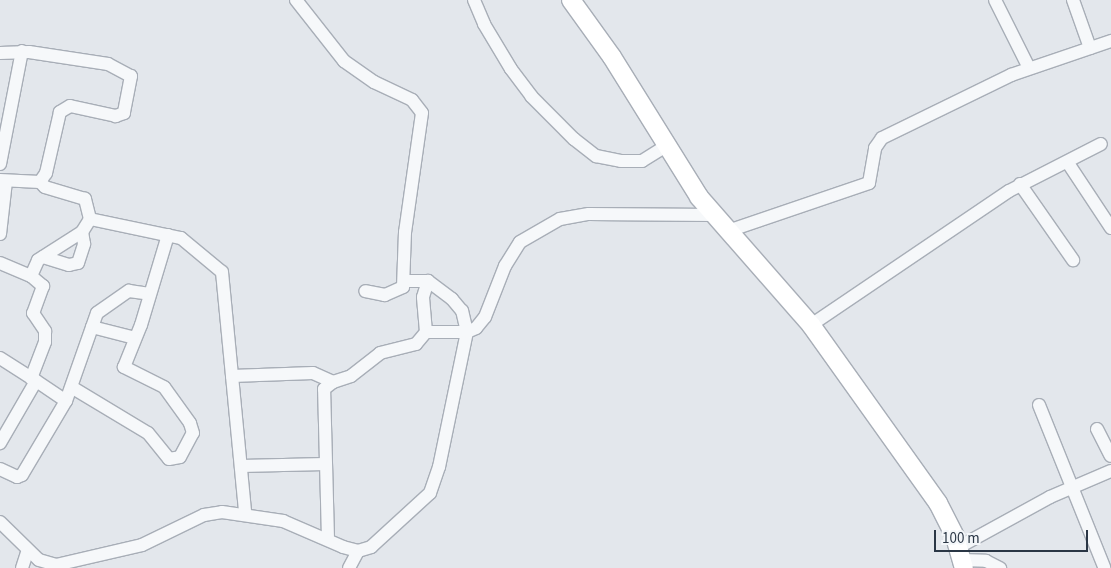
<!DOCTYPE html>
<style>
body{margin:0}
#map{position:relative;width:1111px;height:568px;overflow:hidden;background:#e3e7ec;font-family:"Source Sans 3",sans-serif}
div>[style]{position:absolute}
.roads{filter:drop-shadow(1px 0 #a8aeb7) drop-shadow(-1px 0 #a8aeb7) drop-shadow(0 1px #a8aeb7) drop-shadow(0 -1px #a8aeb7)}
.street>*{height:12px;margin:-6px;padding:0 6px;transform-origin:6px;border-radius:6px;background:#f6f8fa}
.secondary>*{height:18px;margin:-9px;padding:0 9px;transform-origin:9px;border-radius:9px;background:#fff}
span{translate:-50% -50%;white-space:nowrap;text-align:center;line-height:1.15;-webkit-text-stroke:4px #f3f6f9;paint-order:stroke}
.scale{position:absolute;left:934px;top:530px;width:154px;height:22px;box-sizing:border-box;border:2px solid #2a3645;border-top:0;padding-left:6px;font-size:15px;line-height:18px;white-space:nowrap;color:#2a3645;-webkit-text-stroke:4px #f3f6f9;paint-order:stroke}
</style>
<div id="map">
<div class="roads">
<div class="street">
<div style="left:296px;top:0;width:78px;rotate:51.8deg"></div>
<div style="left:344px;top:61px;width:37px;rotate:35deg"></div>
<div style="left:374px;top:82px;width:42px;rotate:25.3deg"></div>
<div style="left:412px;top:100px;width:16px;rotate:52deg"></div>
<div style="left:422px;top:113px;width:120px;rotate:98.1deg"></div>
<div style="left:405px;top:232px;width:55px;rotate:92.1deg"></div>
<div style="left:403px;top:287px;width:20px;rotate:156deg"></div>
<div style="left:385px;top:295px;width:20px;rotate:-169deg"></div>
<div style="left:474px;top:0;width:26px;rotate:67deg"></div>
<div style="left:484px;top:24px;width:52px;rotate:59deg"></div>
<div style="left:511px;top:69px;width:34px;rotate:53deg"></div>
<div style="left:531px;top:96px;width:61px;rotate:45deg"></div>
<div style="left:574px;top:139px;width:28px;rotate:38deg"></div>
<div style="left:596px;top:156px;width:25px;rotate:11deg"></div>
<div style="left:621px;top:161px;width:21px"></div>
<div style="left:642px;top:161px;width:31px;rotate:-32deg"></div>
<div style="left:995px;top:0;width:76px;rotate:63.4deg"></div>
<div style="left:1073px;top:0;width:51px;rotate:70.5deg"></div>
<div style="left:0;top:53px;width:29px;rotate:-2deg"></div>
<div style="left:29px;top:52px;width:80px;rotate:8.6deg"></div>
<div style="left:108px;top:64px;width:26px;rotate:28deg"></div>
<div style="left:131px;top:76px;width:38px;rotate:101deg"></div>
<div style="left:124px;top:113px;width:9px;rotate:159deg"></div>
<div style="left:116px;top:116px;width:47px;rotate:-167.7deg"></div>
<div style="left:70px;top:106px;width:12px;rotate:149deg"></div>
<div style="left:60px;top:112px;width:63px;rotate:102.9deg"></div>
<div style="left:46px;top:173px;width:11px;rotate:124deg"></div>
<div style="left:40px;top:182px;width:40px;rotate:-177.1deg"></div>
<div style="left:1068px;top:163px;width:78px;rotate:56.5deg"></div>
<div style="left:0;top:164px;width:115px;rotate:-79deg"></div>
<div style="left:1020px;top:184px;width:93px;rotate:55.1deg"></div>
<div style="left:90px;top:219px;width:93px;rotate:11.8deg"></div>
<div style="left:181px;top:238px;width:53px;rotate:39.7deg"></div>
<div style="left:222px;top:272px;width:242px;rotate:84.5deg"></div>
<div style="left:728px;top:231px;width:149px;rotate:-18.8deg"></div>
<div style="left:869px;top:183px;width:36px;rotate:-80deg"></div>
<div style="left:875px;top:148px;width:12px;rotate:-55deg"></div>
<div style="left:882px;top:138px;width:144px;rotate:-26deg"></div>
<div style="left:1011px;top:75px;width:106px;rotate:-18.8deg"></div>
<div style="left:0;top:234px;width:53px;rotate:-83.5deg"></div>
<div style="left:43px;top:257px;width:27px;rotate:17deg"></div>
<div style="left:69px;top:265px;width:9px;rotate:-13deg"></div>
<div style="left:78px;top:263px;width:20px;rotate:-72deg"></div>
<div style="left:84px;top:244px;width:12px;rotate:-99deg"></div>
<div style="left:0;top:263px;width:34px;rotate:23deg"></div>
<div style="left:31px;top:276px;width:16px;rotate:40deg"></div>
<div style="left:43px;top:286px;width:29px;rotate:110deg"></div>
<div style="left:33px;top:313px;width:22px;rotate:56deg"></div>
<div style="left:45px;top:331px;width:11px;rotate:90deg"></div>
<div style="left:45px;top:342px;width:39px;rotate:111deg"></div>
<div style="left:31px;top:276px;width:17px;rotate:-66deg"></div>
<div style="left:38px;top:260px;width:52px;rotate:-32.5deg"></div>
<div style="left:82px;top:232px;width:15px;rotate:-58deg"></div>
<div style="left:90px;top:219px;width:21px;rotate:-104deg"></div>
<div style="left:85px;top:199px;width:42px;rotate:-163.3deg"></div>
<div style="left:45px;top:187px;width:7px;rotate:-135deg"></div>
<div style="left:811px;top:325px;width:239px;rotate:-34.1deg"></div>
<div style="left:1009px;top:191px;width:103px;rotate:-27.1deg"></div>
<div style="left:92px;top:327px;width:44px;rotate:14.3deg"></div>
<div style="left:426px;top:332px;width:35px;rotate:-95deg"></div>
<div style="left:423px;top:297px;width:17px;rotate:-73deg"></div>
<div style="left:0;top:358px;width:43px;rotate:32.6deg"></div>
<div style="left:36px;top:381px;width:72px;rotate:120.1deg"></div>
<div style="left:232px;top:376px;width:81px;rotate:-2.1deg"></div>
<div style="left:313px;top:373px;width:22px;rotate:24deg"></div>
<div style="left:73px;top:388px;width:87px;rotate:31deg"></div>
<div style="left:148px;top:433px;width:33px;rotate:51deg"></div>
<div style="left:169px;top:459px;width:11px;rotate:-10deg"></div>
<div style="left:180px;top:457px;width:27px;rotate:-62deg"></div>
<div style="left:193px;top:433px;width:10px;rotate:-107deg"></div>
<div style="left:190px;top:423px;width:44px;rotate:-125.8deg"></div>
<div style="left:164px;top:387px;width:45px;rotate:-153.4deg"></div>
<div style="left:124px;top:367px;width:45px;rotate:-68deg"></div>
<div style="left:141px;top:325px;width:94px;rotate:-73.3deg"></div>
<div style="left:66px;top:401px;width:93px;rotate:-70.6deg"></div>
<div style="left:97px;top:313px;width:39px;rotate:-35deg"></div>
<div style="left:129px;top:291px;width:21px;rotate:8deg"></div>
<div style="left:1039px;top:405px;width:175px;rotate:68.1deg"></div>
<div style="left:1097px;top:429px;width:30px;rotate:63deg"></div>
<div style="left:241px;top:466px;width:84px;rotate:-1.4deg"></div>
<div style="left:0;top:469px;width:19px;rotate:25deg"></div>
<div style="left:17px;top:477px;width:5px;rotate:-22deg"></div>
<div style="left:22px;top:475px;width:86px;rotate:-59.3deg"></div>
<div style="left:66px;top:401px;width:36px;rotate:-146deg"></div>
<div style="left:0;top:522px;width:54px;rotate:44.3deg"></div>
<div style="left:39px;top:560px;width:18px;rotate:16deg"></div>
<div style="left:56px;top:565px;width:88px;rotate:-13.1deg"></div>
<div style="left:142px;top:545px;width:69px;rotate:-25.8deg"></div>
<div style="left:204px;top:515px;width:18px;rotate:-9deg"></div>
<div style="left:222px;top:512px;width:62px;rotate:8.4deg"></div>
<div style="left:283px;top:521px;width:65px;rotate:23.4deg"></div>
<div style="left:343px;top:547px;width:16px;rotate:15deg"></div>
<div style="left:358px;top:551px;width:14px;rotate:-17deg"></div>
<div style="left:371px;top:547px;width:80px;rotate:-42.5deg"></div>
<div style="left:430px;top:493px;width:28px;rotate:-71deg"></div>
<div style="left:439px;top:467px;width:138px;rotate:-78.3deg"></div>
<div style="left:467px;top:332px;width:22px;rotate:-103deg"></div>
<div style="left:462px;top:311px;width:16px;rotate:-130deg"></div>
<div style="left:452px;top:299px;width:30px;rotate:-143deg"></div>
<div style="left:428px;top:281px;width:24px;rotate:180deg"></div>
<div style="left:328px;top:539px;width:150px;rotate:-91.5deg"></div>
<div style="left:324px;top:389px;width:11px;rotate:-38deg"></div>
<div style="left:333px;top:382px;width:19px;rotate:-18deg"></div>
<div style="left:351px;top:376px;width:37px;rotate:-38deg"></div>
<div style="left:380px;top:353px;width:37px;rotate:-14deg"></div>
<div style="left:416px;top:344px;width:16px;rotate:-50deg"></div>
<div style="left:426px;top:332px;width:41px"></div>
<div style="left:467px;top:332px;width:10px;rotate:-24deg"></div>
<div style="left:476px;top:328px;width:14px;rotate:-51deg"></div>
<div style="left:485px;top:317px;width:55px;rotate:-68.6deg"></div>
<div style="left:505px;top:266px;width:28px;rotate:-58deg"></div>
<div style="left:520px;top:242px;width:46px;rotate:-29.9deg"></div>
<div style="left:560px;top:219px;width:29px;rotate:-10deg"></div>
<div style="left:589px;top:214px;width:125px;rotate:0.5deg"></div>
<div style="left:959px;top:547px;width:104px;rotate:-28.8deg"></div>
<div style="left:1050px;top:497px;width:66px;rotate:-23.1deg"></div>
<div style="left:962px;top:560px;width:24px;rotate:2deg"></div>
<div style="left:986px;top:561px;width:16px;rotate:27deg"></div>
<div style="left:22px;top:568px;width:19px;rotate:-72deg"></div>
<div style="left:349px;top:568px;width:19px;rotate:-62deg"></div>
</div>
<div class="secondary">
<div style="left:571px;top:0;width:70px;rotate:54.3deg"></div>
<div style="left:612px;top:57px;width:165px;rotate:58.1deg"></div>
<div style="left:699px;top:197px;width:170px;rotate:48.8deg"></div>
<div style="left:811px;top:325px;width:219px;rotate:54.5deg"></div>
<div style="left:938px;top:503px;width:38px;rotate:63deg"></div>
<div style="left:955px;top:537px;width:32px;rotate:74deg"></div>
</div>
</div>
<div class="scale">100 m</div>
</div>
